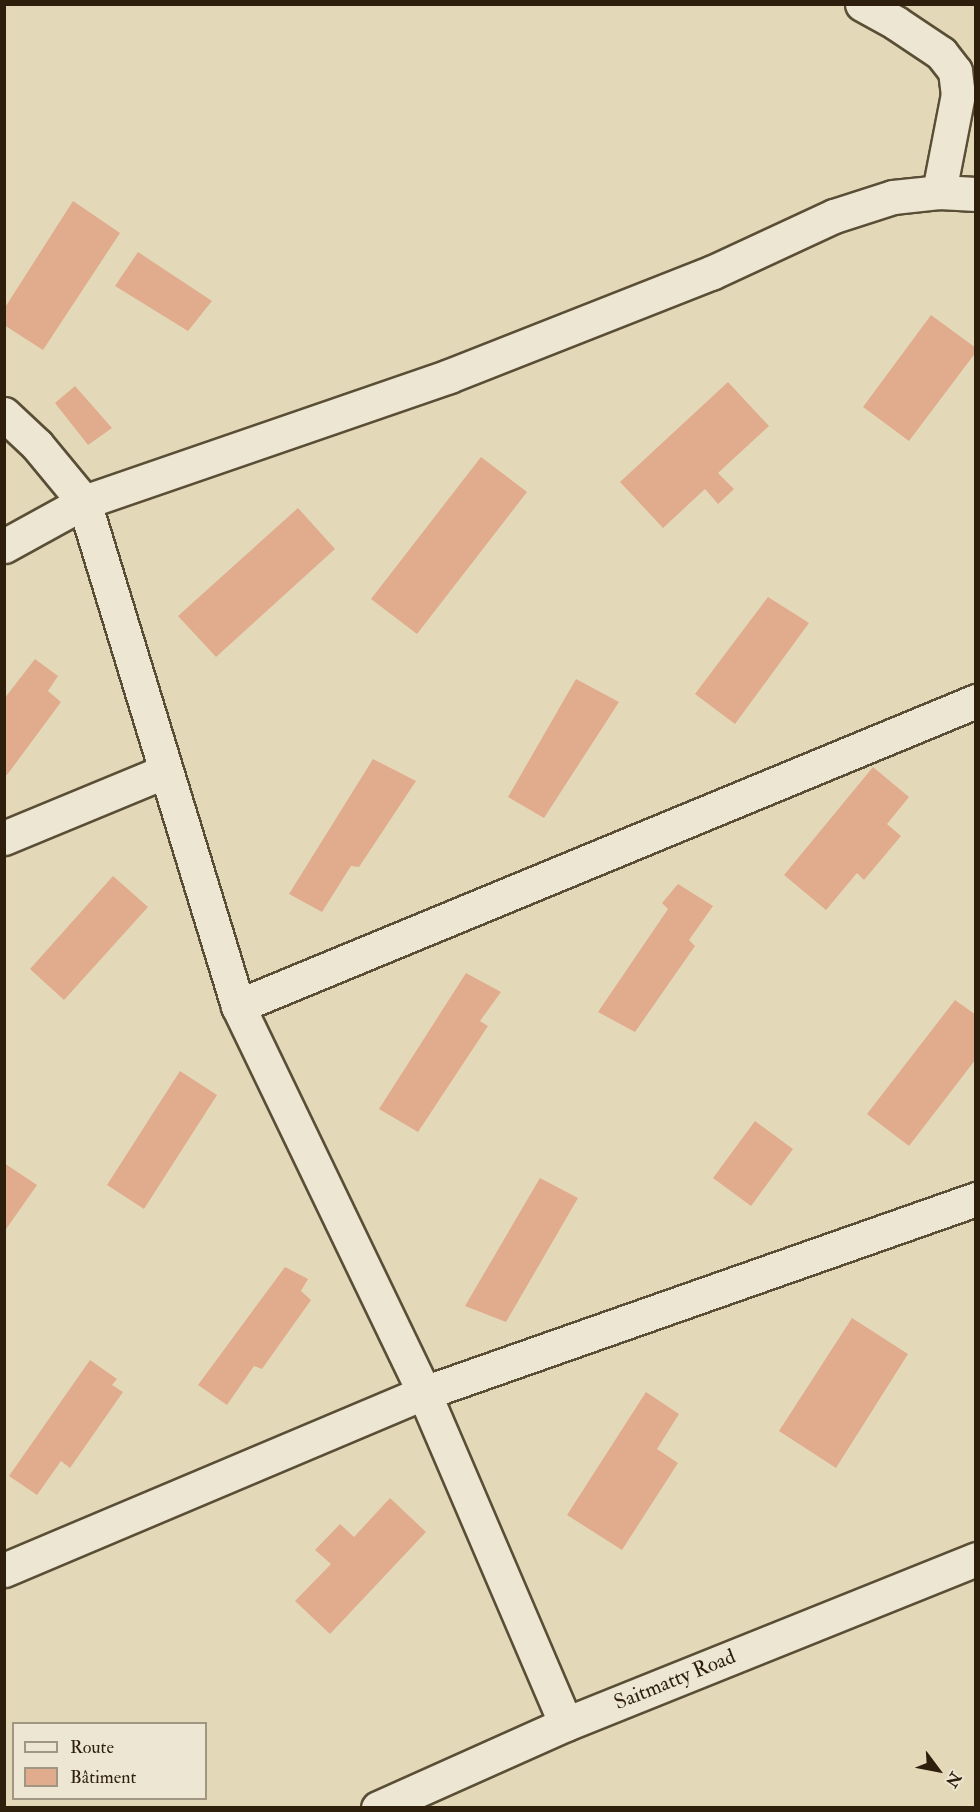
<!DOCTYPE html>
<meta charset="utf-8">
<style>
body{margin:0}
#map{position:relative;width:980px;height:1812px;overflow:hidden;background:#e3d9b9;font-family:"IM FELL Double Pica",serif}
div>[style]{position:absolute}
.building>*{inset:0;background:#e0ac8d}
.roads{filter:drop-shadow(2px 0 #5a4e36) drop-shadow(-2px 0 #5a4e36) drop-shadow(0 2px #5a4e36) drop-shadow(0 -2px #5a4e36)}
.minor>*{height:33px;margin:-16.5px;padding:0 16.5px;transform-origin:16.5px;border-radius:16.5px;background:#ede6d2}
span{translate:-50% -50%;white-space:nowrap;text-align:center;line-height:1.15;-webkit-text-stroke:4.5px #ede6d2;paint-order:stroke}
.street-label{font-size:21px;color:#2d1f0b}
.frame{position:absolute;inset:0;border:6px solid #2d1f0b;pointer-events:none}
.legend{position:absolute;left:12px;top:1722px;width:195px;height:78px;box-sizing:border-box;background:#ede6d2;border:2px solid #a09682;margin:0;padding:8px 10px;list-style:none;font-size:18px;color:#2d1f0b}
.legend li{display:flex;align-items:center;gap:12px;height:30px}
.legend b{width:30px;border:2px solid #a09682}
.north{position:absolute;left:908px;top:1740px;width:60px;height:60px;-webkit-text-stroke:4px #ede6d2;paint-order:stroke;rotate:122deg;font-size:16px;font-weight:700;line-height:24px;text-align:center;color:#2d1f0b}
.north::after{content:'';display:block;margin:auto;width:21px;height:27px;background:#2d1f0b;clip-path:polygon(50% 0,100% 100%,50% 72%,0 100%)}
</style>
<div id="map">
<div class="building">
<div style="clip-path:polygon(73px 201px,120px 233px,43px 350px,4px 325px,4px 309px)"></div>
<div style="clip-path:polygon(138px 252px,212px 301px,188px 331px,115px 286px)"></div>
<div style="clip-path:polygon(931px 315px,976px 348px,976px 352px,909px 441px,863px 407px)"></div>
<div style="clip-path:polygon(728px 382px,769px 426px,718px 473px,734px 489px,718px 504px,705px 489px,663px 528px,620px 482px)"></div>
<div style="clip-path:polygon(75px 386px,112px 428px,88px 445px,55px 403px)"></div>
<div style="clip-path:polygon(481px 457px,527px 492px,417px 634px,371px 599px)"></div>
<div style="clip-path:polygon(298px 508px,335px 549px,216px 657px,178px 616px)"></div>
<div style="clip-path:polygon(768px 597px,809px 623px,735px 724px,695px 694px)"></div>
<div style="clip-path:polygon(35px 659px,58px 676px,48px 691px,61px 702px,7px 775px,4px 773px,4px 699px)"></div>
<div style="clip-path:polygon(576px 679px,619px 702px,544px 818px,508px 797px)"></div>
<div style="clip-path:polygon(373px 759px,416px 781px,359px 867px,351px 866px,322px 912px,289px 894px)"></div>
<div style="clip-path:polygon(873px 767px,909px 797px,887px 824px,901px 836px,864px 880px,857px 873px,826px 910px,784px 875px)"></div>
<div style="clip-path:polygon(113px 876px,148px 907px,64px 1000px,30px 969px)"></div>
<div style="clip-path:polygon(678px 884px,713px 906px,689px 940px,695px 946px,635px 1032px,598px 1012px,668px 909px,662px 903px)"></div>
<div style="clip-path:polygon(466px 973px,501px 992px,480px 1021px,488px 1026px,418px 1132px,379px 1109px)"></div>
<div style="clip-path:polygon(955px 1000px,976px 1015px,976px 1059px,909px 1146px,867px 1114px)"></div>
<div style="clip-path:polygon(180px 1071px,217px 1095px,144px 1209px,107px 1185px)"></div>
<div style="clip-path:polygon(755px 1121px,793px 1149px,751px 1206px,713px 1178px)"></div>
<div style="clip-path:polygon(4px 1163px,37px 1185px,4px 1232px)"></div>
<div style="clip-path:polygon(540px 1178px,578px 1198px,506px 1322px,465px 1306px)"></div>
<div style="clip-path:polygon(285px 1267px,308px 1279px,301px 1291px,311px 1300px,262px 1369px,254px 1366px,227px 1405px,198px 1385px)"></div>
<div style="clip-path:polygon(852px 1318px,908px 1354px,836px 1468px,779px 1431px)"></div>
<div style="clip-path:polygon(90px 1360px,117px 1379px,112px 1385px,123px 1392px,70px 1468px,61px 1461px,37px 1495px,9px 1476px)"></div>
<div style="clip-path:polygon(646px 1392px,679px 1414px,657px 1449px,678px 1463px,622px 1550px,567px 1515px)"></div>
<div style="clip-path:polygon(390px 1498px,426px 1532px,330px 1634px,295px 1601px,331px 1564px,315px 1550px,340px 1524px,354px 1537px)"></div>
</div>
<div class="roads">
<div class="minor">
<div style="left:862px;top:4px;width:39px;rotate:29deg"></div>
<div style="left:896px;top:23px;width:54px;rotate:33.7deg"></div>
<div style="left:941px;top:53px;width:23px;rotate:52deg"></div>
<div style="left:955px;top:71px;width:23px;rotate:83deg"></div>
<div style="left:958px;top:94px;width:100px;rotate:101deg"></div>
<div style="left:4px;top:414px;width:45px;rotate:43.2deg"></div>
<div style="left:37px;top:445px;width:74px;rotate:50.5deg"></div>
<div style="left:84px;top:502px;width:527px;rotate:73.01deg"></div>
<div style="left:238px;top:1006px;width:429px;rotate:64.3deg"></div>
<div style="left:424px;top:1393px;width:360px;rotate:66.8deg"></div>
<div style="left:4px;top:546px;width:91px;rotate:-28.8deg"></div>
<div style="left:84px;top:502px;width:386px;rotate:-19deg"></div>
<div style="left:449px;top:376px;width:282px;rotate:-21.5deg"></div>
<div style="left:711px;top:273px;width:136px;rotate:-24.9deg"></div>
<div style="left:834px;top:216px;width:62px;rotate:-17.9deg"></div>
<div style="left:893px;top:197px;width:46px;rotate:-6.2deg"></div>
<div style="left:939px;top:192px;width:37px;rotate:3deg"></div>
<div style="left:4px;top:838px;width:175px;rotate:-22.5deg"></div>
<div style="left:238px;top:1006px;width:799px;rotate:-22.45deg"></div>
<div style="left:4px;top:1570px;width:456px;rotate:-22.9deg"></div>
<div style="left:424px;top:1393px;width:585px;rotate:-19.36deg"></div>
<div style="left:378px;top:1808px;width:206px;rotate:-24.1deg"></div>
<div style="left:566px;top:1724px;width:442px;rotate:-21.9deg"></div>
</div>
</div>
<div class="street-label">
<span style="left:675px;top:1680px;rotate:-22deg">Saitmatty Road</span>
</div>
<div class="frame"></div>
<ul class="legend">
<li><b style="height:8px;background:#ede6d2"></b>Route</li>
<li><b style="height:16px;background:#e0ac8d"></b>Bâtiment</li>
</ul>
<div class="north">N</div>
</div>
